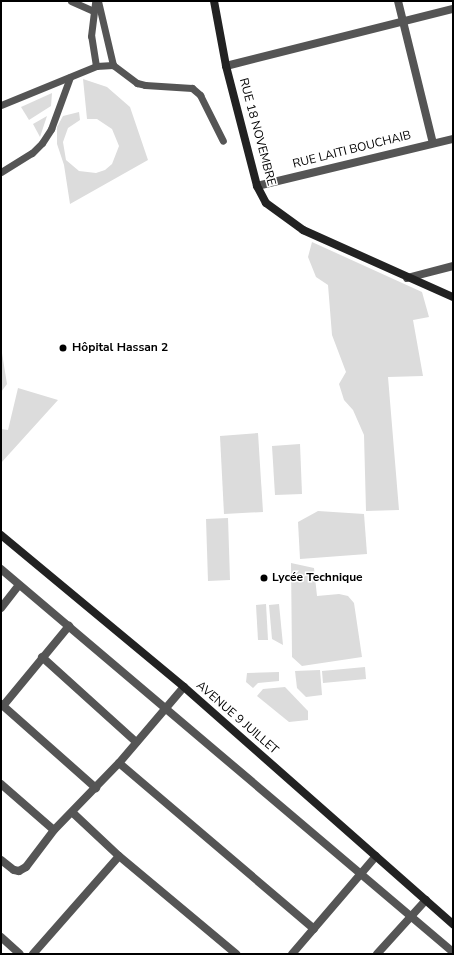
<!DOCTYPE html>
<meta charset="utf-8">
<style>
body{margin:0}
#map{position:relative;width:454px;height:955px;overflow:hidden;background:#fff;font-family:"Nunito Sans",sans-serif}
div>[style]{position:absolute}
.green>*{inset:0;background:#dcdcdc}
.lane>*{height:7px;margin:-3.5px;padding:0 3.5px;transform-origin:3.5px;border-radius:3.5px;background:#555}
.street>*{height:8px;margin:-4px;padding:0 4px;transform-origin:4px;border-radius:4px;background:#555}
.secondary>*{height:8px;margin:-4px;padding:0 4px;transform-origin:4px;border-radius:4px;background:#222}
.dots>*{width:11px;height:11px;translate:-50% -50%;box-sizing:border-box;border:2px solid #fff;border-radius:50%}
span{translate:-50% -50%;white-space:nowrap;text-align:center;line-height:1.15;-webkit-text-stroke:3px #fff;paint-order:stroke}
.street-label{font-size:12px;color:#000}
.poi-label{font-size:12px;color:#000;font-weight:700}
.left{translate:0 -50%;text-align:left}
.frame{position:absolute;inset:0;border:2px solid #000;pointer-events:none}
</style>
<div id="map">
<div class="green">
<div style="clip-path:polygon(83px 79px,107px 87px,130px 107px,148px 160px,70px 204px,64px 165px,57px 144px,57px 127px,63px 116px,79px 112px,80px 120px,68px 128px,63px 142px,66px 160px,79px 171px,96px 173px,105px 170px,112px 164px,119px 146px,112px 129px,97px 119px,87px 119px)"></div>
<div style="clip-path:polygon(52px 93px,51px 106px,29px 120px,21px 107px)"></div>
<div style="clip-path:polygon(47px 116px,40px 137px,33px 124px)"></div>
<div style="clip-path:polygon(312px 242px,422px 292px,429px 317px,413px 320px,423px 376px,388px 377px,399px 510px,366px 511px,364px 435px,353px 410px,344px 400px,339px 384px,346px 372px,332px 335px,328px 285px,316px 277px,308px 257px)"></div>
<div style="clip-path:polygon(1px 347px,7px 384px,1px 392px)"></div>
<div style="clip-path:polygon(18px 388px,58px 400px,1px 463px,1px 429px,8px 430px)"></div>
<div style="clip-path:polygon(258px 433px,263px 512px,224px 514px,220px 436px)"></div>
<div style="clip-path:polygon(300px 444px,302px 494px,275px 495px,272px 446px)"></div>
<div style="clip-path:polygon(318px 511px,364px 514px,367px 554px,300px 559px,298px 522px)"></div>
<div style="clip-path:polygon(228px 518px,230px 580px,208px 581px,206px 519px)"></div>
<div style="clip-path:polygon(291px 563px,314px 568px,317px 596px,339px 594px,348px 596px,354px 603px,362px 657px,302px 666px,292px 657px)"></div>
<div style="clip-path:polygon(266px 604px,268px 640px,258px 640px,256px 605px)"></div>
<div style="clip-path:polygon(279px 604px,283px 645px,272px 639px,269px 605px)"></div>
<div style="clip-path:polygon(365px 667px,366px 679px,323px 683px,322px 671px)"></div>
<div style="clip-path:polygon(320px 670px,322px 695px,306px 697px,297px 688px,295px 671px)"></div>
<div style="clip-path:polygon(279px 672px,279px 681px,258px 683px,253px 688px,246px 682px,247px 673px)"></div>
<div style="clip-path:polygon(285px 687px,308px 711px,308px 720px,289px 722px,257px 696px,263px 689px)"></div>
</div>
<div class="lane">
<div style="left:71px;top:1px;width:24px;rotate:24deg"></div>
<div style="left:98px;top:1px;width:66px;rotate:76.8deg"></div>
<div style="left:96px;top:66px;width:17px;rotate:-3deg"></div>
<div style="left:113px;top:65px;width:30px;rotate:37deg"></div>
<div style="left:137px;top:83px;width:8px;rotate:14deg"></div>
<div style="left:145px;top:85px;width:47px;rotate:3.7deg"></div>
<div style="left:192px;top:88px;width:11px;rotate:41deg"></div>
<div style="left:200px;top:95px;width:51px;rotate:63.4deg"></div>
<div style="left:1px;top:105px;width:103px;rotate:-22.3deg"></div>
<div style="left:96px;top:66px;width:30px;rotate:-99deg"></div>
<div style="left:91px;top:36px;width:35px;rotate:-83deg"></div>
<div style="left:1px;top:172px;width:36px;rotate:-32deg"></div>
<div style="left:32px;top:153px;width:14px;rotate:-45deg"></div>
<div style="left:42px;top:143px;width:17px;rotate:-57deg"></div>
<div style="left:51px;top:129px;width:55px;rotate:-69.9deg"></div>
</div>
<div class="street">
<div style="left:398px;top:1px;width:146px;rotate:76.2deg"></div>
<div style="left:226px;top:66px;width:234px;rotate:-14.1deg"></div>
<div style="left:257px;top:186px;width:202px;rotate:-13.5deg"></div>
<div style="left:407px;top:278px;width:48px;rotate:-14.6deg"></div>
<div style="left:1px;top:569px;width:592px;rotate:40.28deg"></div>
<div style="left:1px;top:608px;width:29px;rotate:-52deg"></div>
<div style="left:42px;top:657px;width:127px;rotate:42.1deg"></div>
<div style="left:1px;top:704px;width:127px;rotate:41.5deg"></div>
<div style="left:3px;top:706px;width:104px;rotate:-50.5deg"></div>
<div style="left:119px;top:763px;width:256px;rotate:40.4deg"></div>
<div style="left:1px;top:784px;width:70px;rotate:41deg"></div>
<div style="left:73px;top:813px;width:63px;rotate:43.1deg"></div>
<div style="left:119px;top:856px;width:153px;rotate:39.9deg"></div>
<div style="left:1px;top:860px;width:16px;rotate:38deg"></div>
<div style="left:14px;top:870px;width:5px;rotate:11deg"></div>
<div style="left:19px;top:871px;width:8px;rotate:-30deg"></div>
<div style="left:26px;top:867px;width:46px;rotate:-52.9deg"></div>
<div style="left:54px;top:830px;width:93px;rotate:-45.9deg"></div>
<div style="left:119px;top:763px;width:100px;rotate:-49.5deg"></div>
<div style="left:1px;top:937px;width:25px;rotate:42deg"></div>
<div style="left:33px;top:954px;width:130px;rotate:-48.7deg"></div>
<div style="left:292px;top:954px;width:129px;rotate:-49.4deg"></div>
<div style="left:377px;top:954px;width:73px;rotate:-47.8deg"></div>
</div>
<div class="secondary">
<div style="left:214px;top:1px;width:66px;rotate:79.5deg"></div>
<div style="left:226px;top:66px;width:124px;rotate:75.5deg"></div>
<div style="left:257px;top:186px;width:19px;rotate:62deg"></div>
<div style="left:266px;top:203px;width:46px;rotate:36.1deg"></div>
<div style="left:303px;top:230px;width:164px;rotate:24.1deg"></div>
<div style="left:1px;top:535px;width:238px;rotate:39.7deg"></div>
<div style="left:184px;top:687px;width:359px;rotate:41.4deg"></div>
</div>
<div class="dots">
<div style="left:63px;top:348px;background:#000"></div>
<div style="left:264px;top:578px;background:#000"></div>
</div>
<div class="street-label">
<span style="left:257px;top:132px;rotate:75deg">RUE 18 NOVEMBRE</span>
<span style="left:352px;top:150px;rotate:-14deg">RUE LAITI BOUCHAIB</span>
<span style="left:237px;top:718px;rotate:41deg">AVENUE 9 JUILLET</span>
</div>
<div class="poi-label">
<span class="left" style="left:72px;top:348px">Hôpital Hassan 2</span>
<span class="left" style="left:272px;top:578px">Lycée Technique</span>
</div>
<div class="frame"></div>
</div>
